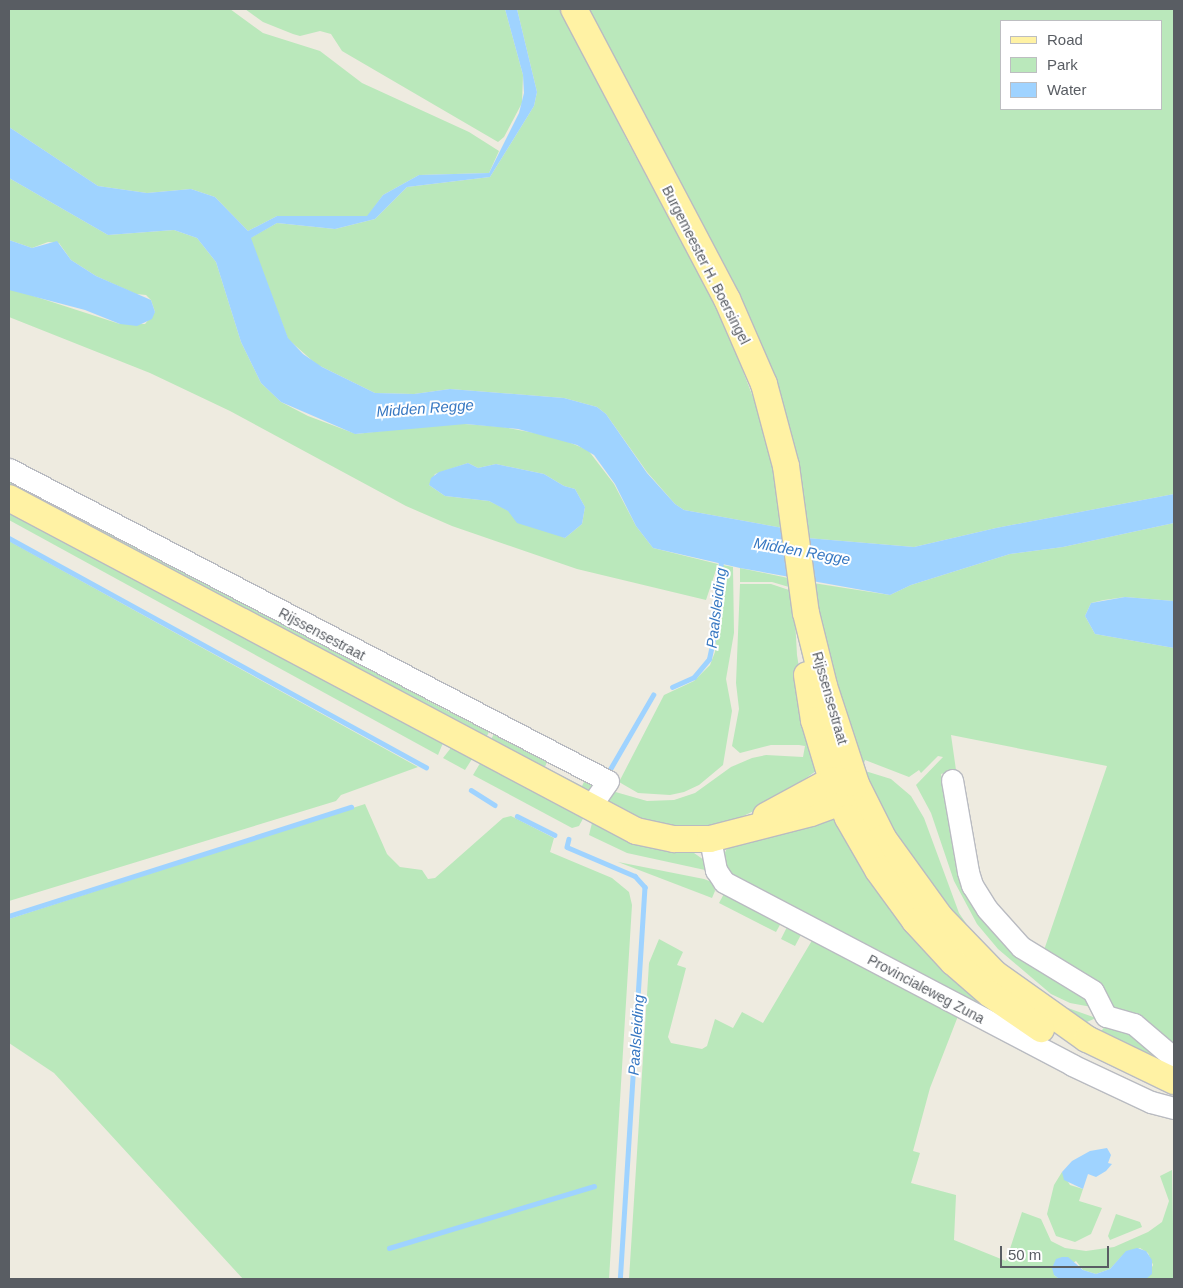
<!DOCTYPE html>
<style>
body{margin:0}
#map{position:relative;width:1183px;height:1288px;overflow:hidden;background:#eeebe0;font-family:Helvetica,sans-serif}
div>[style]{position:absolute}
.green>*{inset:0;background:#bae8bb}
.water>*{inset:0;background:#9fd3ff}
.stream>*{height:4.5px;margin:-2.25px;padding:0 2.25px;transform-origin:2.25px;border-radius:2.25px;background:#9fd3ff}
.roads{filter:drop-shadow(1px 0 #b9bbc1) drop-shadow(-1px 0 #b9bbc1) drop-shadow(0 1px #b9bbc1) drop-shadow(0 -1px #b9bbc1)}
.minor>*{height:21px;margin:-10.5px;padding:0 10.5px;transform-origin:10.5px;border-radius:10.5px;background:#fff}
.major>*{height:26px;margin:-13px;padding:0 13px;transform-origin:13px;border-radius:13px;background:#fff2a4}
span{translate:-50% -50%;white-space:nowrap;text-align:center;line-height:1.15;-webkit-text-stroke:4px #fff;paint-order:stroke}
.street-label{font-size:14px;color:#595d63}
.water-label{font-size:15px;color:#3778c2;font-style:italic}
.frame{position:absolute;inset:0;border:10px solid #595d63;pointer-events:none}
.legend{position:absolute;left:1000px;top:20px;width:162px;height:90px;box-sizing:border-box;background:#fff;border:1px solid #bdbec1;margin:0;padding:6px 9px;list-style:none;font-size:15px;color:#595d63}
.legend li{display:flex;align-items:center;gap:10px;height:25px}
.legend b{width:25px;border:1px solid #bdbec1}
.scale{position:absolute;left:1000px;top:1246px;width:109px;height:22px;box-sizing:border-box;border:2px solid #595d63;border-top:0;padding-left:6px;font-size:15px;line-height:18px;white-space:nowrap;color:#595d63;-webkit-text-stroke:4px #fff;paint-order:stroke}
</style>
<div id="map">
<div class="green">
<div style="clip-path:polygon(9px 9px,230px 9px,263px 33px,320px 51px,362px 83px,469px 132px,499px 151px,489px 173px,419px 175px,383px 195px,368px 216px,277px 216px,248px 231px,215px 197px,191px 189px,147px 193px,98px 186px,9px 127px)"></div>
<div style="clip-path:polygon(245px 9px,505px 9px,523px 75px,522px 103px,504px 137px,498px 142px,342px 51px,331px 34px,320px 31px,300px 36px,293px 34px,263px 22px)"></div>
<div style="clip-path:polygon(517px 9px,560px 9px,629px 144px,722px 317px,758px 410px,773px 459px,783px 528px,684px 510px,675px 504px,647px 472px,606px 414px,597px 407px,564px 398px,450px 389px,414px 394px,375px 393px,316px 364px,288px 339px,250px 238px,277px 223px,335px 229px,375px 219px,407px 187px,490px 177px,534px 106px,537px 92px)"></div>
<div style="clip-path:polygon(evenodd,584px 9px,1174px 9px,1174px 494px,996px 528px,914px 547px,807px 538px,801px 489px,584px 9px,1002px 21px,1162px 21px,1162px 109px,1002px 109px,1002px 21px)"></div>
<div style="clip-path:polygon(evenodd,9px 178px,108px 235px,174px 230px,197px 238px,216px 262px,241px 342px,261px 383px,281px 402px,308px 416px,356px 434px,452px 423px,503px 427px,556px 437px,588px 450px,614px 484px,636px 526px,653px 548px,718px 564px,706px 600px,577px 569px,452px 526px,406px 506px,230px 411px,150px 373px,9px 317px,9px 290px,15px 290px,120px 324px,145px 324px,155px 312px,151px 300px,146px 295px,136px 294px,96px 276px,71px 260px,59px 243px,48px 242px,32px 248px,9px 240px,9px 178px,468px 463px,478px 468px,496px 464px,544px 474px,564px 486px,575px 489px,585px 507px,582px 524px,565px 538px,489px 501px,445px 496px,429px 485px,435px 474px,468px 463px)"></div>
<div style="clip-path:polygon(9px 475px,426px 694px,424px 699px,489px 732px,484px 742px,9px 488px)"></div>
<div style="clip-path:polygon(9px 506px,443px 743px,438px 755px,9px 520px)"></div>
<div style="clip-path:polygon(1174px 523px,1174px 601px,1125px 597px,1104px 600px,1091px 603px,1085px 616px,1095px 634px,1174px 648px,1174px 1053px,1140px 1020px,1110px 1009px,1096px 987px,1043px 953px,1107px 766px,951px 735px,956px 770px,941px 774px,962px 871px,973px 897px,1013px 947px,1087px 992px,1097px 1008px,1070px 1003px,1051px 994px,998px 949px,977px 924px,954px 881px,931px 813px,916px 785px,943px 757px,938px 756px,921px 773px,919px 770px,909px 777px,865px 760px,862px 770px,891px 779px,911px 796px,924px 818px,959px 913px,972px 932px,1025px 983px,1051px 1002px,1096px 1018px,1080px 1025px,1063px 1019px,992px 964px,928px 896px,909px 870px,859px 775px,842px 728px,813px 583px,890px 595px,911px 585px,1010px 554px,1063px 547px)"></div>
<div style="clip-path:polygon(9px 541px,418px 767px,341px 795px,336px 801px,9px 901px)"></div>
<div style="clip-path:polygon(723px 565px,733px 567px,734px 633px,726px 679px,732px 711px,723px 765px,699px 785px,684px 792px,670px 795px,638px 793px,619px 782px,664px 695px,694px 681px,710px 665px,715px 652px)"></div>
<div style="clip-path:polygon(740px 568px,788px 578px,789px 587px,772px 582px,740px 582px)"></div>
<div style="clip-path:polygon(740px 584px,771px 584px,789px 590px,794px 600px,797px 655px,816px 771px,772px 802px,727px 824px,673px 830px,606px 808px,604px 799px,612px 791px,647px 801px,674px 800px,695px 793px,731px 767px,752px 758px,766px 755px,803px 757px,805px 746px,799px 745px,771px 745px,740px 753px,732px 746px,739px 709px,736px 683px)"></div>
<div style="clip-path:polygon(495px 732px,548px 759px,545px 767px,582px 786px,586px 778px,591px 780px,594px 789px,588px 795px,488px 745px)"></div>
<div style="clip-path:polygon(454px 744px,472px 759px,465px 770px,443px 758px)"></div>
<div style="clip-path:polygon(482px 760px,585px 815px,579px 826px,572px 828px,473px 775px)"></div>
<div style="clip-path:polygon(365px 804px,387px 854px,400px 867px,422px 870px,428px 879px,435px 878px,503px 818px,511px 816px,554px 838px,550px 852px,612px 878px,629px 892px,632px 905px,609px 1279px,243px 1279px,54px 1073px,9px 1043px,9px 919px)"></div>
<div style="clip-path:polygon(834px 818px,993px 1003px,1069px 1056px,728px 875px,723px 857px,728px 846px)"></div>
<div style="clip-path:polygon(593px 819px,694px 853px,704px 860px,705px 870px,627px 853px,589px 835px)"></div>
<div style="clip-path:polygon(618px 862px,704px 879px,712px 882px,715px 891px,712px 898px)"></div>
<div style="clip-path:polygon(725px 892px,781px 923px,776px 932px,719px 903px)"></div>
<div style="clip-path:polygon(787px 927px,803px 931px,795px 946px,781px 939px)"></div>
<div style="clip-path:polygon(814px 937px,960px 1011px,930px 1088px,913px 1151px,920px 1153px,911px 1183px,956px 1195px,954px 1240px,1006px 1261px,1022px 1212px,1041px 1219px,1051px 1241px,1065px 1248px,1086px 1251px,1114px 1247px,1148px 1232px,1162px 1222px,1169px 1201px,1160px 1176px,1172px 1170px,1174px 1279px,1146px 1279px,1153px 1265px,1148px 1253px,1140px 1248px,1122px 1256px,1110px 1269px,1096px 1274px,1083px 1270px,1076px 1261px,1054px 1275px,1059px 1279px,629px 1279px,649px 963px,659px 939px,683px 952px,677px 965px,686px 968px,668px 1037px,671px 1043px,702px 1049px,707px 1046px,715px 1019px,733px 1028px,742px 1012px,763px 1023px)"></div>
<div style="clip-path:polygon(1126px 1024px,1174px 1074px,1100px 1033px,1105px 1026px)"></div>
<div style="clip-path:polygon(1062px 1172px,1070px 1185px,1083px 1189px,1079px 1201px,1102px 1208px,1091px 1234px,1075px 1242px,1056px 1236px,1047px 1214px,1054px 1185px)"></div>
<div style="clip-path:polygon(1116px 1214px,1140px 1222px,1142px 1227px,1110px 1240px,1108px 1236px)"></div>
</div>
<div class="water">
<div style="clip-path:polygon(505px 9px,517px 9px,537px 92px,534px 106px,490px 177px,407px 187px,375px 219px,335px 229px,277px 223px,251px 238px,288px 338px,303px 354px,322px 367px,375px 393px,414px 394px,450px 389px,564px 398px,597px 407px,606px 414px,647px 473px,675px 504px,684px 510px,783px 528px,807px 538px,914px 547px,996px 528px,1174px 494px,1174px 523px,1063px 547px,1010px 554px,911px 585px,890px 595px,740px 568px,653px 548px,636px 526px,615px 484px,594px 455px,577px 445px,518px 429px,466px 424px,355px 434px,281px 402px,261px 383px,241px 342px,216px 262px,197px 238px,174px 230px,108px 235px,9px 178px,9px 127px,98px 186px,147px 193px,191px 189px,215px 197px,248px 231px,277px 216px,367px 216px,383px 195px,419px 175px,489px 173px,519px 113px,524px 93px,523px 75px)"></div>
<div style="clip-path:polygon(9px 240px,32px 248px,57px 241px,71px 260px,96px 276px,151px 300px,155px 312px,152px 319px,137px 326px,120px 324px,85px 310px,9px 290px)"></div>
<div style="clip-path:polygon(468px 463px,478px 468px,496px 464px,544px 474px,564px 486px,575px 489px,585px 507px,582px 524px,565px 538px,517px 523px,508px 511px,489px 501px,445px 496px,429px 485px,431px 478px,439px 472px)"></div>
<div style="clip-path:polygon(1125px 597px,1174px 601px,1174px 648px,1095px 634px,1085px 616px,1091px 603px)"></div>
<div style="clip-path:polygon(1107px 1148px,1111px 1155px,1108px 1163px,1112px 1164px,1106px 1171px,1096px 1177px,1088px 1174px,1083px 1189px,1064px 1180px,1062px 1172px,1072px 1161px,1090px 1151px)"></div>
<div style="clip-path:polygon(1137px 1248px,1146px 1251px,1152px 1260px,1152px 1274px,1146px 1279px,1059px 1279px,1054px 1275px,1052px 1268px,1056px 1259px,1062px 1257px,1068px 1257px,1083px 1270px,1096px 1274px,1110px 1269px,1126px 1251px)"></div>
</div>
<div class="stream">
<div style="left:9px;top:538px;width:476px;rotate:28.8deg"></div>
<div style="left:672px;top:687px;width:24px;rotate:-24deg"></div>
<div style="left:694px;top:677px;width:23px;rotate:-50deg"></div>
<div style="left:709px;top:659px;width:35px;rotate:-78deg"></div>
<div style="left:716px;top:625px;width:65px;rotate:-85.6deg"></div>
<div style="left:609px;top:771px;width:88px;rotate:-59.9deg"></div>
<div style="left:471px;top:790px;width:28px;rotate:32deg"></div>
<div style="left:517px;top:816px;width:42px;rotate:26.6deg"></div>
<div style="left:569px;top:839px;width:8px;rotate:104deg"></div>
<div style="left:567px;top:847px;width:74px;rotate:23.1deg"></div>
<div style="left:635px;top:876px;width:15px;rotate:48deg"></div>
<div style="left:645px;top:887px;width:393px;rotate:93.6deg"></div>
<div style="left:9px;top:916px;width:359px;rotate:-17.7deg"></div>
<div style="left:389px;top:1248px;width:214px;rotate:-16.8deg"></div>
</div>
<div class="roads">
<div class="minor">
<div style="left:9px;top:469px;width:675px;rotate:27.51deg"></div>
<div style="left:608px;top:781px;width:24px;rotate:125deg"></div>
<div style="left:594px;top:801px;width:9px;rotate:96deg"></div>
<div style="left:952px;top:780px;width:93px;rotate:80.1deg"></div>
<div style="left:968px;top:872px;width:14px;rotate:73deg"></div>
<div style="left:972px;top:885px;width:28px;rotate:58deg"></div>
<div style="left:987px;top:909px;width:51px;rotate:48.2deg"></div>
<div style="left:1021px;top:947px;width:84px;rotate:31.4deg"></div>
<div style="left:1093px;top:991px;width:28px;rotate:63deg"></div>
<div style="left:710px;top:839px;width:32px;rotate:79deg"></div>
<div style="left:716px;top:870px;width:14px;rotate:56deg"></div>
<div style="left:724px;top:882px;width:393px;rotate:27.7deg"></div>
<div style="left:1072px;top:1065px;width:87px;rotate:25.1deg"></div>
<div style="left:1151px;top:1102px;width:24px;rotate:15deg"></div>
<div style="left:1106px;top:1016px;width:29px;rotate:16deg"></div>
<div style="left:1134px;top:1024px;width:52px;rotate:40.4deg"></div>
</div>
<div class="major">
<div style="left:574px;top:9px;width:328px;rotate:62.2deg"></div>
<div style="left:727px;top:299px;width:93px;rotate:66.5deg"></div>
<div style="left:764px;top:384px;width:85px;rotate:75deg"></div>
<div style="left:786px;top:466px;width:148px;rotate:82.3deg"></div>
<div style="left:806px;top:613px;width:75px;rotate:76.1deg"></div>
<div style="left:824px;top:686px;width:103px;rotate:71.9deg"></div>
<div style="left:856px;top:784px;width:60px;rotate:63.4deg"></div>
<div style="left:883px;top:838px;width:97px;rotate:54.2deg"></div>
<div style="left:940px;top:917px;width:78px;rotate:46deg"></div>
<div style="left:994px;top:973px;width:114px;rotate:35.4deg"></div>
<div style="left:1087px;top:1039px;width:97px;rotate:25.8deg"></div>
<div style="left:9px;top:498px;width:710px;rotate:27.97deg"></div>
<div style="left:636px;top:831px;width:39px;rotate:12deg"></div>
<div style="left:674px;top:839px;width:36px"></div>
<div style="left:710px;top:839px;width:104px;rotate:-14.4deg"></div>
<div style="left:811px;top:813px;width:32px;rotate:-20deg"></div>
<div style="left:841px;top:802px;width:23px;rotate:-50deg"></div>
<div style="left:807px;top:675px;width:46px;rotate:81.2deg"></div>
<div style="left:814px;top:720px;width:63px;rotate:73.3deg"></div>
<div style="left:832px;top:780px;width:41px;rotate:67.2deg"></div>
<div style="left:848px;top:818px;width:60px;rotate:60deg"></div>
<div style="left:878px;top:870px;width:63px;rotate:54deg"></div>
<div style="left:915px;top:921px;width:56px;rotate:47.2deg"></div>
<div style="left:953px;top:962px;width:49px;rotate:40.9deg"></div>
<div style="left:990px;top:994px;width:62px;rotate:34.5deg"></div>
<div style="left:766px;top:816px;width:75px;rotate:-28.6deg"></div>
<div style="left:832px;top:780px;width:18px;rotate:9deg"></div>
</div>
</div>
<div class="street-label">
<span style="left:706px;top:265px;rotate:63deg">Burgemeester H. Boersingel</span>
<span style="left:322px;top:634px;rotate:28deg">Rijssensestraat</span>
<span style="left:830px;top:698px;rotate:74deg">Rijssensestraat</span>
<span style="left:926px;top:989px;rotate:28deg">Provincialeweg Zuna</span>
</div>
<div class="water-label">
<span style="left:425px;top:408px;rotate:-4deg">Midden Regge</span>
<span style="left:802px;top:551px;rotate:10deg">Midden Regge</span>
<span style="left:716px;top:608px;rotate:-83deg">Paalsleiding</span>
<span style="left:636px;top:1035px;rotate:-86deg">Paalsleiding</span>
</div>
<div class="frame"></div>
<ul class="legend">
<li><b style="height:6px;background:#fff2a4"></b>Road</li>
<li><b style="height:14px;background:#bae8bb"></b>Park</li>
<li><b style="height:14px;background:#9fd3ff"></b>Water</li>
</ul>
<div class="scale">50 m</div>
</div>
